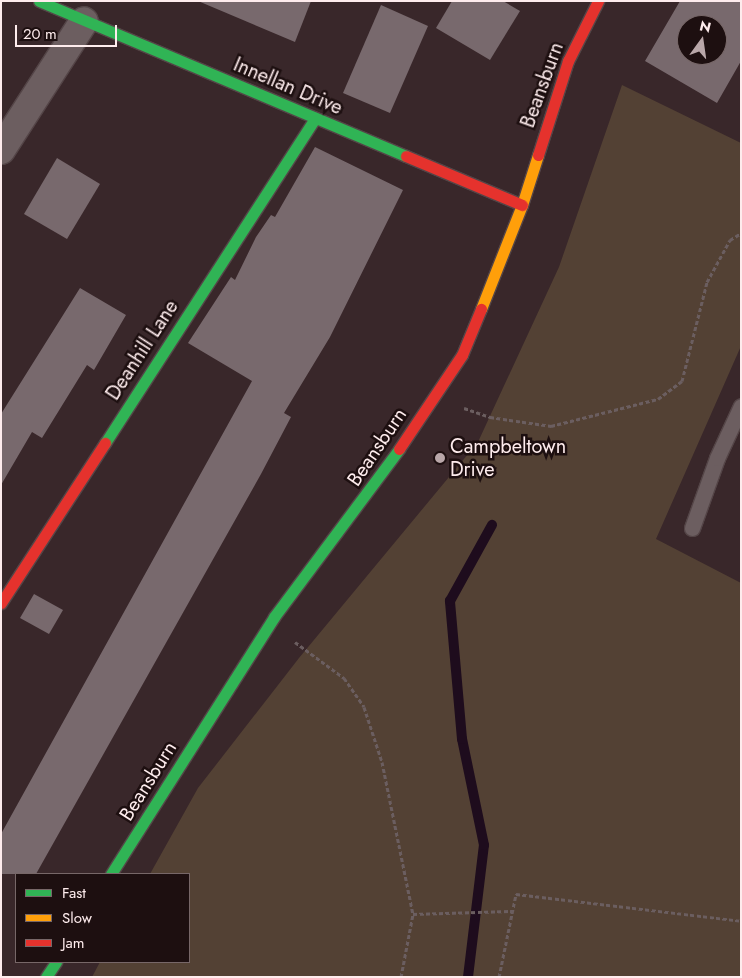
<!DOCTYPE html>
<style>
body{margin:0}
#map{position:relative;width:742px;height:978px;overflow:hidden;background:#39272a;font-family:Jost,sans-serif}
div>[style]{position:absolute}
.green>*{inset:0;background:#534134}
.stream>*{height:10px;margin:-5px;padding:0 5px;transform-origin:5px;border-radius:5px;background:#1e0c1d}
.building>*{inset:0;background:#78696d}
.path>*{height:3px;margin-top:-1.5px;transform-origin:0;background:repeating-linear-gradient(90deg,#6b5e60 0 4px,transparent 0 6.5px)}
.roads{filter:drop-shadow(1px 0 #544547) drop-shadow(-1px 0 #544547) drop-shadow(0 1px #544547) drop-shadow(0 -1px #544547)}
.lane>*{height:15px;margin:-7.5px;padding:0 7.5px;transform-origin:7.5px;border-radius:7.5px;background:#6c5e60}
.street>*{height:28px;margin:-14px;padding:0 14px;transform-origin:14px;border-radius:14px;background:#6c5e60}
.fast>*{height:11px;margin:-5.5px;padding:0 5.5px;transform-origin:5.5px;border-radius:5.5px;background:#30b455}
.slow>*{height:11px;margin:-5.5px;padding:0 5.5px;transform-origin:5.5px;border-radius:5.5px;background:#ff9f0a}
.jam>*{height:11px;margin:-5.5px;padding:0 5.5px;transform-origin:5.5px;border-radius:5.5px;background:#e5322d}
.dots>*{width:14px;height:14px;translate:-50% -50%;box-sizing:border-box;border:2px solid #1d0f10;border-radius:50%}
span{translate:-50% -50%;white-space:nowrap;text-align:center;line-height:1.15;-webkit-text-stroke:5px #1d0f10;paint-order:stroke}
.street-label{font-size:20px;color:#feeced}
.poi-label{font-size:20px;color:#feeced}
.left{translate:0 -50%;text-align:left}
.frame{position:absolute;inset:0;border:2px solid #feeced;pointer-events:none}
.legend{position:absolute;left:15px;top:873px;width:175px;height:90px;box-sizing:border-box;background:#1d0f10;border:1px solid #776768;margin:0;padding:6px 9px;list-style:none;font-size:15px;color:#feeced}
.legend li{display:flex;align-items:center;gap:10px;height:25px}
.legend b{width:25px;border:1px solid #776768}
.north{position:absolute;left:677px;top:15px;width:50px;height:50px;box-sizing:border-box;background:#1d0f10;border:1px solid #776768;border-radius:50%;rotate:14deg;font-size:14px;font-weight:700;line-height:20px;text-align:center;color:#feeced}
.north::after{content:'';display:block;margin:auto;width:18px;height:22px;background:#b9a7a9;clip-path:polygon(50% 0,100% 100%,50% 72%,0 100%)}
.scale{position:absolute;left:15px;top:25px;width:102px;height:22px;box-sizing:border-box;border:2px solid #feeced;border-top:0;padding-left:6px;font-size:15px;line-height:18px;white-space:nowrap;color:#feeced;-webkit-text-stroke:4px #1d0f10;paint-order:stroke}
</style>
<div id="map">
<div class="green">
<div style="clip-path:polygon(622px 85px,741px 143px,741px 346px,656px 539px,741px 583px,741px 977px,92px 977px,100px 962px,189px 962px,189px 874px,150px 874px,198px 788px,299px 658px,478px 442px,559px 267px)"></div>
</div>
<div class="stream">
<div style="left:468px;top:977px;width:133px;rotate:-83.1deg"></div>
<div style="left:484px;top:845px;width:108px;rotate:-101.7deg"></div>
<div style="left:462px;top:739px;width:139px;rotate:-95deg"></div>
<div style="left:450px;top:601px;width:87px;rotate:-61.1deg"></div>
</div>
<div class="building">
<div style="clip-path:polygon(198px 1px,311px 1px,295px 42px)"></div>
<div style="clip-path:polygon(452px 1px,503px 1px,520px 11px,490px 60px,436px 28px)"></div>
<div style="clip-path:polygon(evenodd,680px 1px,741px 1px,741px 61px,717px 103px,645px 61px,680px 1px,687px 25px,717px 25px,717px 55px,687px 55px,687px 25px)"></div>
<div style="clip-path:polygon(381px 5px,428px 26px,390px 113px,343px 93px)"></div>
<div style="clip-path:polygon(315px 147px,403px 190px,330px 337px,284px 413px,291px 417px,261px 474px,36px 874px,1px 874px,1px 834px,252px 381px,188px 343px,231px 277px,235px 280px,256px 237px,271px 215px,275px 217px)"></div>
<div style="clip-path:polygon(57px 158px,100px 184px,67px 239px,24px 214px)"></div>
<div style="clip-path:polygon(80px 288px,126px 315px,94px 370px,87px 365px,42px 438px,32px 432px,1px 485px,1px 414px)"></div>
<div style="clip-path:polygon(34px 594px,63px 610px,49px 634px,20px 618px)"></div>
</div>
<div class="path">
<div style="left:464px;top:408px;width:28px;rotate:19deg"></div>
<div style="left:490px;top:417px;width:62px;rotate:8.4deg"></div>
<div style="left:551px;top:426px;width:110px;rotate:-14.2deg"></div>
<div style="left:658px;top:399px;width:30px;rotate:-37deg"></div>
<div style="left:682px;top:381px;width:102px;rotate:-75.8deg"></div>
<div style="left:707px;top:282px;width:48px;rotate:-61.3deg"></div>
<div style="left:730px;top:240px;width:13px;rotate:-32deg"></div>
<div style="left:295px;top:642px;width:61px;rotate:36.3deg"></div>
<div style="left:344px;top:678px;width:35px;rotate:55deg"></div>
<div style="left:364px;top:707px;width:58px;rotate:71.9deg"></div>
<div style="left:382px;top:762px;width:155px;rotate:78.5deg"></div>
<div style="left:401px;top:977px;width:64px;rotate:-79.2deg"></div>
<div style="left:413px;top:914px;width:99px;rotate:-1.7deg"></div>
<div style="left:499px;top:977px;width:85px;rotate:-78.4deg"></div>
<div style="left:516px;top:894px;width:227px;rotate:6.8deg"></div>
</div>
<div class="roads">
<div class="lane">
<div style="left:692px;top:528px;width:74px;rotate:-70.3deg"></div>
<div style="left:717px;top:458px;width:57px;rotate:-65.2deg"></div>
</div>
<div class="street">
<div style="left:1px;top:150px;width:153px;rotate:-57.2deg"></div>
</div>
<div class="fast">
<div style="left:39px;top:1px;width:398px;rotate:22.9deg"></div>
<div style="left:105px;top:443px;width:387px;rotate:-57.1deg"></div>
<div style="left:111px;top:874px;width:304px;rotate:-57.6deg"></div>
<div style="left:274px;top:617px;width:209px;rotate:-53.3deg"></div>
<div style="left:46px;top:977px;width:18px;rotate:-56deg"></div>
</div>
<div class="slow">
<div style="left:481px;top:309px;width:112px;rotate:-68.5deg"></div>
<div style="left:522px;top:205px;width:52px;rotate:-72.3deg"></div>
</div>
<div class="jam">
<div style="left:538px;top:155px;width:99px;rotate:-72.3deg"></div>
<div style="left:568px;top:61px;width:67px;rotate:-63.4deg"></div>
<div style="left:406px;top:156px;width:126px;rotate:22.9deg"></div>
<div style="left:399px;top:449px;width:113px;rotate:-56.2deg"></div>
<div style="left:462px;top:355px;width:50px;rotate:-67.6deg"></div>
<div style="left:1px;top:603px;width:191px;rotate:-57deg"></div>
</div>
</div>
<div class="dots">
<div style="left:440px;top:458px;background:#b9a7a9"></div>
</div>
<div class="street-label">
<span style="left:542px;top:85px;rotate:-70deg">Beansburn</span>
<span style="left:288px;top:86px;rotate:23deg">Innellan Drive</span>
<span style="left:142px;top:350px;rotate:-57deg">Deanhill Lane</span>
<span style="left:377px;top:447px;rotate:-56deg">Beansburn</span>
<span style="left:148px;top:781px;rotate:-58deg">Beansburn</span>
</div>
<div class="poi-label">
<span class="left" style="left:450px;top:458px">Campbeltown<br>Drive</span>
</div>
<div class="frame"></div>
<ul class="legend">
<li><b style="height:6px;background:#30b455"></b>Fast</li>
<li><b style="height:6px;background:#ff9f0a"></b>Slow</li>
<li><b style="height:6px;background:#e5322d"></b>Jam</li>
</ul>
<div class="north">N</div>
<div class="scale">20 m</div>
</div>
